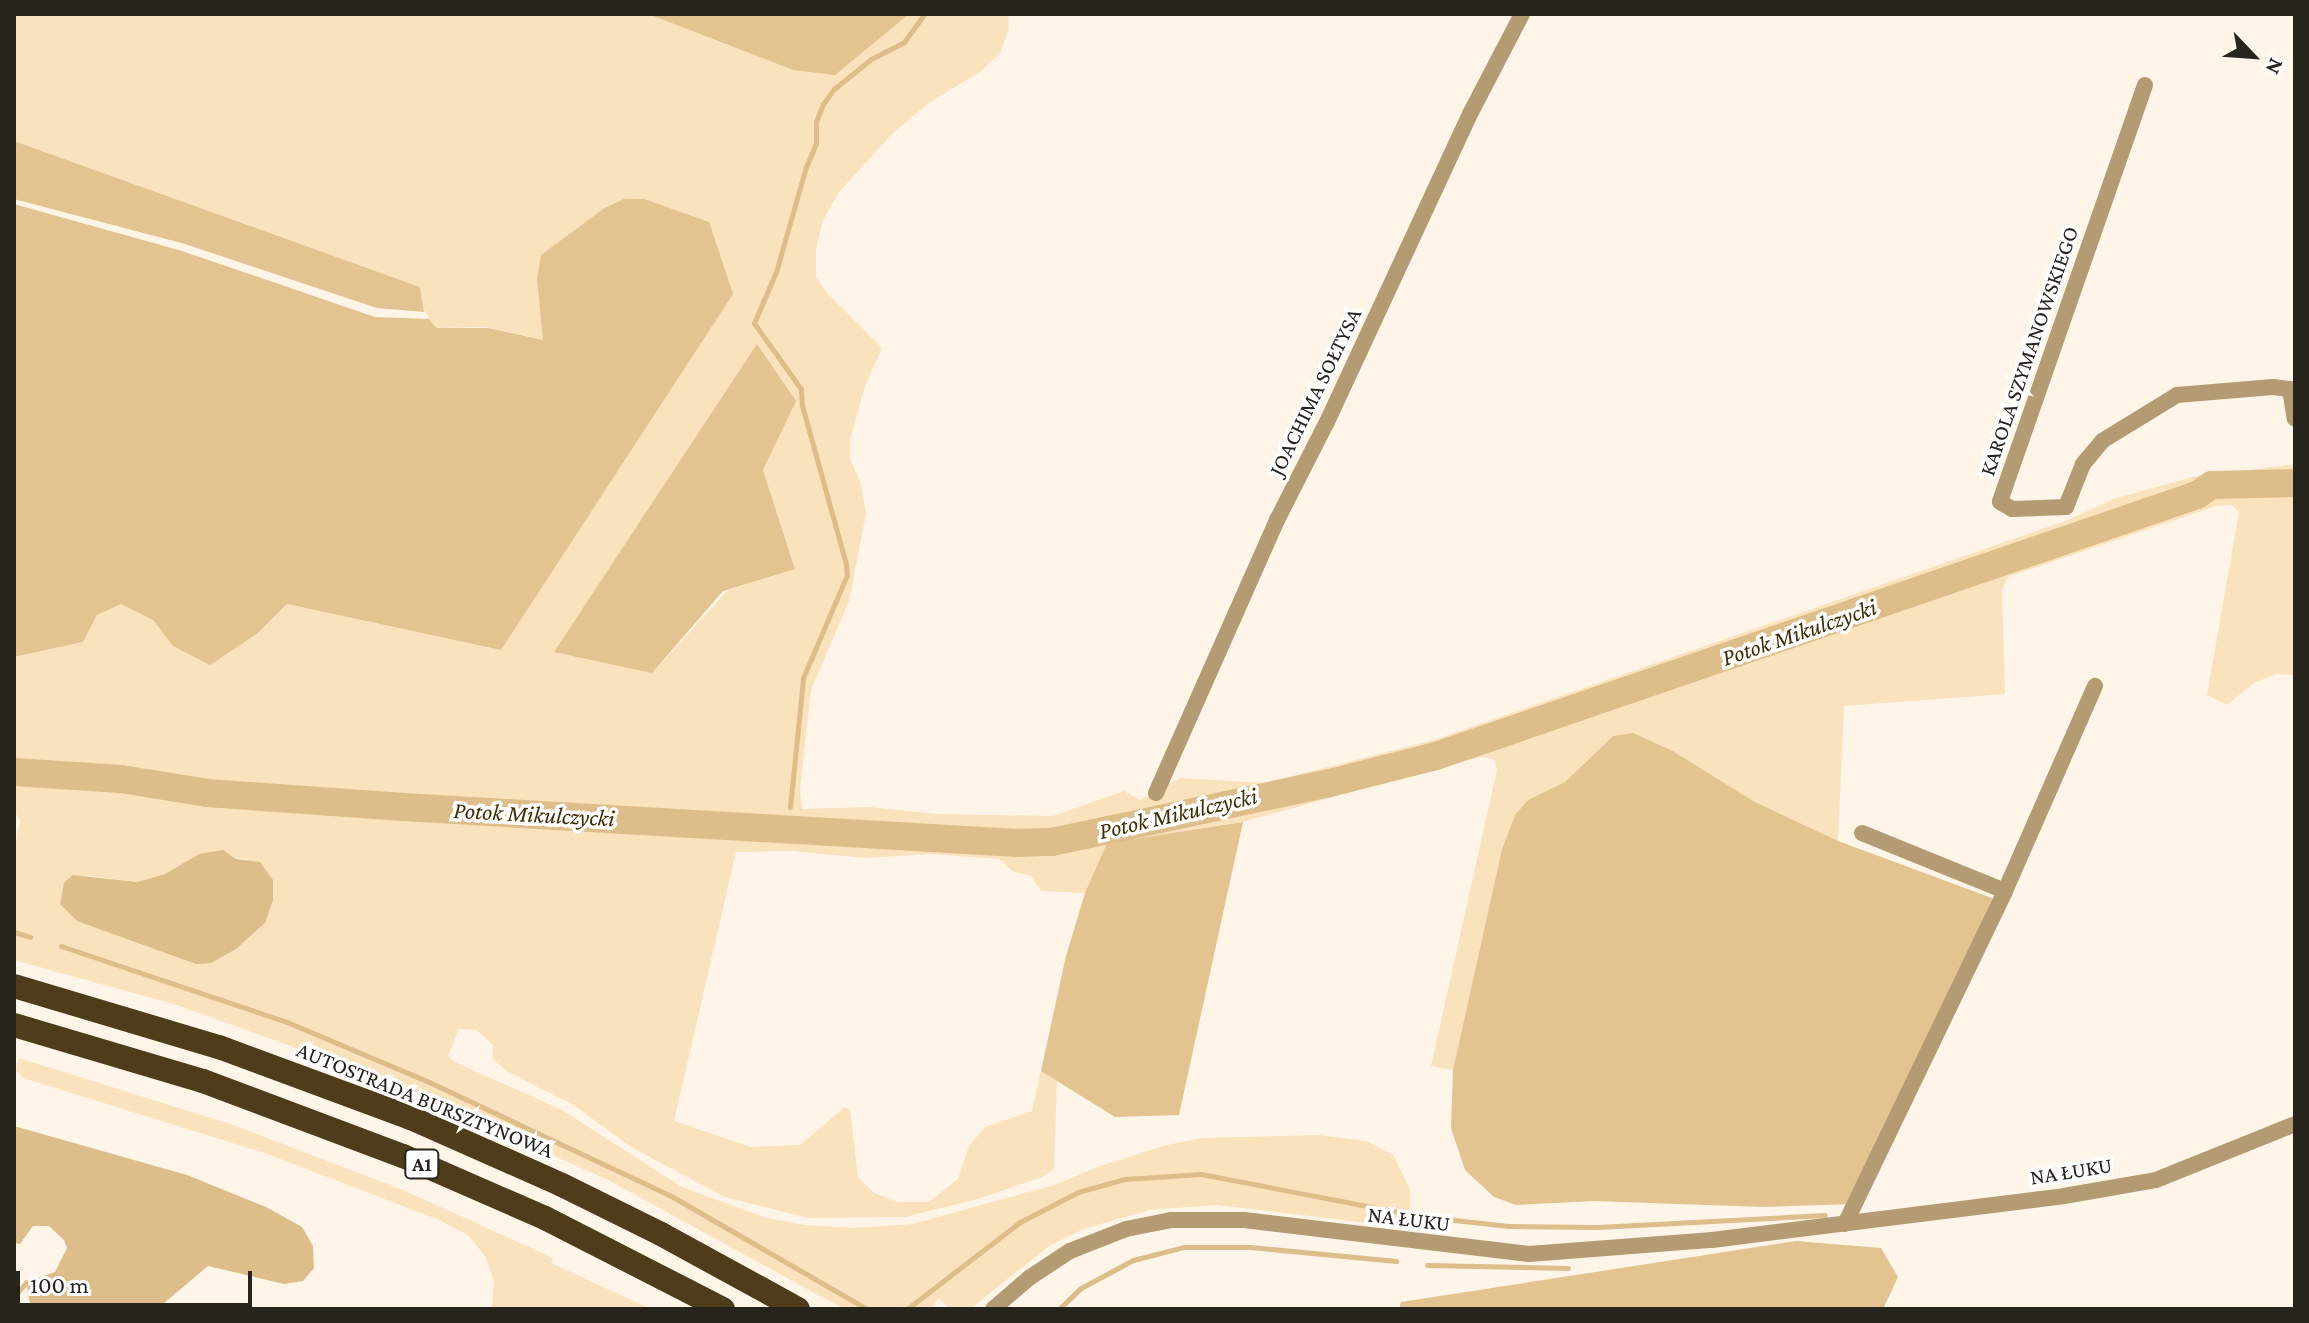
<!DOCTYPE html>
<meta charset="utf-8">
<style>
body{margin:0}
#map{position:relative;width:2309px;height:1323px;overflow:hidden;background:#fef5e8;font-family:"Crimson Pro",serif}
div>[style]{position:absolute}
.green>*{inset:0;background:#fae2bc}
.forest>*{inset:0;background:#e3c38f}
.water>*{inset:0;background:#ddbd89}
.stream>*{height:5px;margin:-2.5px;padding:0 2.5px;transform-origin:2.5px;border-radius:2.5px;background:#ddbd89}
.river>*{height:28px;margin:-14px;padding:0 14px;transform-origin:14px;border-radius:14px;background:#ddbd89}
.minor>*{height:16px;margin:-8px;padding:0 8px;transform-origin:8px;border-radius:8px;background:#b49b73}
.highway>*{height:24px;margin:-12px;padding:0 12px;transform-origin:12px;border-radius:12px;background:#4f3c1b}
span{translate:-50% -50%;white-space:nowrap;text-align:center;line-height:1.15;-webkit-text-stroke:7px #fff;paint-order:stroke}
.shield-label span{padding:2px 6px;background:#fff;border:2px solid;border-radius:6px;-webkit-text-stroke-width:0}
.shield-label{font-size:20px;color:#27231d;font-weight:700}
.street-label{font-size:22px;color:#27231d}
.water-label{font-size:24px;color:#402a00;font-style:italic}
.frame{position:absolute;inset:0;border:16px solid #27231d;pointer-events:none}
.north{position:absolute;left:2213px;top:16px;width:80px;height:80px;-webkit-text-stroke:6px #fff;paint-order:stroke;rotate:115deg;font-size:22px;font-weight:700;line-height:32px;text-align:center;color:#27231d}
.north::after{content:'';display:block;margin:auto;width:28px;height:36px;background:#27231d;clip-path:polygon(50% 0,100% 100%,50% 72%,0 100%)}
.scale{position:absolute;left:16px;top:1271px;width:236px;height:36px;box-sizing:border-box;border:4px solid #27231d;border-top:0;padding-left:10px;font-size:24px;line-height:28px;white-space:nowrap;color:#27231d;-webkit-text-stroke:6px #fff;paint-order:stroke}
</style>
<div id="map">
<div class="green">
<div style="clip-path:polygon(evenodd,14px 14px,648px 14px,793px 70px,909px 14px,1008px 14px,1009px 29px,1000px 53px,980px 72px,930px 102px,893px 133px,839px 192px,823px 220px,816px 249px,816px 277px,828px 294px,882px 348px,865px 386px,850px 440px,850px 458px,861px 484px,866px 514px,849px 601px,811px 690px,800px 788px,802px 809px,870px 807px,937px 814px,1053px 816px,1124px 791px,1140px 800px,1180px 778px,1265px 783px,1434px 740px,2068px 520px,2113px 499px,2193px 477px,2295px 464px,2295px 675px,2276px 674px,2254px 683px,2227px 705px,2207px 695px,2239px 512px,2231px 505px,2216px 506px,2008px 577px,2002px 590px,2005px 694px,1844px 706px,1838px 841px,1755px 802px,1673px 751px,1633px 733px,1613px 736px,1565px 782px,1528px 800px,1515px 815px,1502px 849px,1453px 1070px,1431px 1066px,1497px 770px,1495px 760px,1484px 757px,1466px 760px,1243px 822px,1107px 843px,1085px 893px,1041px 891px,1031px 876px,1012px 871px,999px 859px,929px 854px,865px 858px,792px 851px,736px 852px,674px 1121px,751px 1147px,800px 1145px,845px 1107px,850px 1110px,858px 1177px,874px 1193px,898px 1202px,929px 1202px,958px 1179px,969px 1146px,985px 1127px,1032px 1111px,1041px 1071px,1057px 1081px,1054px 1169px,1042px 1177px,978px 1199px,905px 1217px,808px 1218px,725px 1197px,631px 1147px,572px 1104px,507px 1071px,493px 1059px,493px 1045px,477px 1030px,459px 1029px,448px 1056px,455px 1062px,562px 1110px,682px 1187px,767px 1218px,805px 1225px,854px 1228px,912px 1224px,1058px 1184px,1097px 1167px,1167px 1145px,1203px 1138px,1318px 1135px,1367px 1141px,1393px 1155px,1410px 1189px,1410px 1217px,1401px 1227px,1217px 1205px,1149px 1210px,1084px 1229px,1049px 1246px,970px 1309px,950px 1309px,938px 1298px,932px 1309px,844px 1309px,610px 1181px,391px 1082px,177px 1005px,14px 960px,14px 851px,20px 820px,14px 811px,14px 657px,83px 642px,97px 615px,121px 604px,153px 620px,173px 646px,258px 633px,287px 604px,501px 650px,603px 209px,541px 255px,537px 278px,544px 340px,485px 327px,435px 328px,424px 310px,420px 287px,14px 141px,14px 14px,795px 401px,763px 470px,795px 568px,728px 590px,652px 673px,795px 401px,14px 14px,199px 854px,247px 859px,265px 923px,236px 949px,211px 963px,83px 875px,137px 882px,165px 874px,199px 854px)"></div>
<div style="clip-path:polygon(19px 1058px,233px 1125px,403px 1190px,553px 1258px,551px 1263px,651px 1309px,492px 1309px,494px 1280px,485px 1256px,468px 1235px,437px 1219px,262px 1152px,23px 1078px,16px 1070px)"></div>
</div>
<div class="forest">
<div style="clip-path:polygon(648px 14px,909px 14px,835px 75px,793px 70px)"></div>
<div style="clip-path:polygon(14px 141px,420px 287px,424px 312px,377px 308px,185px 244px,14px 199px)"></div>
<div style="clip-path:polygon(624px 199px,644px 199px,709px 222px,733px 294px,501px 650px,287px 604px,258px 633px,210px 665px,173px 646px,153px 620px,121px 604px,97px 615px,83px 642px,14px 657px,14px 204px,182px 251px,375px 317px,429px 319px,436px 328px,488px 328px,543px 340px,537px 278px,541px 255px,603px 209px)"></div>
<div style="clip-path:polygon(757px 344px,796px 401px,763px 470px,795px 569px,723px 591px,652px 673px,554px 652px)"></div>
<div style="clip-path:polygon(1633px 733px,1673px 751px,1755px 802px,1838px 841px,2000px 901px,1855px 1204px,1763px 1207px,1594px 1201px,1516px 1205px,1494px 1197px,1465px 1170px,1451px 1128px,1453px 1070px,1502px 849px,1515px 815px,1528px 800px,1565px 782px,1613px 736px)"></div>
<div style="clip-path:polygon(1243px 822px,1179px 1115px,1115px 1117px,1041px 1071px,1066px 956px,1085px 893px,1107px 843px)"></div>
<div style="clip-path:polygon(1796px 1241px,1881px 1248px,1898px 1277px,1883px 1309px,1399px 1309px,1401px 1302px)"></div>
</div>
<div class="water">
<div style="clip-path:polygon(223px 850px,236px 859px,260px 862px,273px 880px,273px 900px,265px 923px,236px 949px,211px 963px,196px 964px,77px 921px,60px 904px,64px 883px,73px 875px,137px 882px,165px 874px,199px 854px)"></div>
<div style="clip-path:polygon(14px 1126px,187px 1175px,266px 1207px,302px 1227px,313px 1246px,314px 1268px,303px 1281px,284px 1284px,208px 1266px,157px 1309px,31px 1309px,26px 1282px,55px 1272px,67px 1248px,64px 1240px,49px 1226px,33px 1226px,20px 1244px,14px 1243px)"></div>
</div>
<div class="stream">
<div style="left:790px;top:807px;width:130px;rotate:-84.2deg"></div>
<div style="left:803px;top:678px;width:112px;rotate:-66.9deg"></div>
<div style="left:847px;top:575px;width:11px;rotate:-95deg"></div>
<div style="left:846px;top:564px;width:165px;rotate:-105.5deg"></div>
<div style="left:802px;top:405px;width:16px;rotate:-94deg"></div>
<div style="left:801px;top:389px;width:81px;rotate:-125.5deg"></div>
<div style="left:754px;top:323px;width:56px;rotate:-66.7deg"></div>
<div style="left:776px;top:272px;width:109px;rotate:-74.1deg"></div>
<div style="left:806px;top:167px;width:26px;rotate:-67deg"></div>
<div style="left:816px;top:143px;width:21px;rotate:-90deg"></div>
<div style="left:816px;top:122px;width:19px;rotate:-69deg"></div>
<div style="left:823px;top:104px;width:19px;rotate:-54deg"></div>
<div style="left:834px;top:89px;width:48px;rotate:-39deg"></div>
<div style="left:871px;top:59px;width:37px;rotate:-27deg"></div>
<div style="left:904px;top:42px;width:34px;rotate:-54deg"></div>
<div style="left:787px;top:829px;width:7px;rotate:-82deg"></div>
<div style="left:14px;top:932px;width:17px;rotate:17deg"></div>
<div style="left:61px;top:946px;width:238px;rotate:18.6deg"></div>
<div style="left:287px;top:1022px;width:154px;rotate:22.9deg"></div>
<div style="left:429px;top:1082px;width:270px;rotate:25.2deg"></div>
<div style="left:673px;top:1197px;width:224px;rotate:30deg"></div>
<div style="left:1436px;top:1218px;width:73px;rotate:6.3deg"></div>
<div style="left:1509px;top:1226px;width:89px;rotate:0.6deg"></div>
<div style="left:1598px;top:1227px;width:227px;rotate:-3deg"></div>
<div style="left:1427px;top:1265px;width:141px;rotate:1.2deg"></div>
<div style="left:14px;top:1297px;width:19px;rotate:-51deg"></div>
<div style="left:907px;top:1309px;width:143px;rotate:-37.6deg"></div>
<div style="left:1020px;top:1222px;width:65px;rotate:-27.3deg"></div>
<div style="left:1078px;top:1192px;width:49px;rotate:-15.5deg"></div>
<div style="left:1125px;top:1179px;width:76px;rotate:-3.8deg"></div>
<div style="left:1201px;top:1174px;width:202px;rotate:10.9deg"></div>
<div style="left:1059px;top:1309px;width:30px;rotate:-44deg"></div>
<div style="left:1081px;top:1288px;width:59px;rotate:-28.3deg"></div>
<div style="left:1133px;top:1260px;width:53px;rotate:-14.3deg"></div>
<div style="left:1184px;top:1247px;width:66px"></div>
<div style="left:1250px;top:1247px;width:147px;rotate:5.5deg"></div>
</div>
<div class="river">
<div style="left:14px;top:772px;width:107px;rotate:3.7deg"></div>
<div style="left:121px;top:779px;width:87px;rotate:9.2deg"></div>
<div style="left:207px;top:793px;width:197px;rotate:4.1deg"></div>
<div style="left:404px;top:807px;width:614px;rotate:3.36deg"></div>
<div style="left:1017px;top:843px;width:35px;rotate:-2deg"></div>
<div style="left:1052px;top:842px;width:284px;rotate:-12deg"></div>
<div style="left:1330px;top:783px;width:109px;rotate:-14.3deg"></div>
<div style="left:1436px;top:756px;width:805px;rotate:-18.93deg"></div>
<div style="left:2197px;top:495px;width:18px;rotate:-34deg"></div>
<div style="left:2212px;top:485px;width:83px;rotate:-1.4deg"></div>
</div>
<div class="minor">
<div style="left:2145px;top:85px;width:441px;rotate:109.2deg"></div>
<div style="left:2000px;top:502px;width:14px;rotate:30deg"></div>
<div style="left:2012px;top:509px;width:54px;rotate:-2.1deg"></div>
<div style="left:2066px;top:507px;width:46px;rotate:-68.4deg"></div>
<div style="left:2083px;top:464px;width:30px;rotate:-50deg"></div>
<div style="left:2102px;top:441px;width:88px;rotate:-31.5deg"></div>
<div style="left:2177px;top:395px;width:96px;rotate:-4.8deg"></div>
<div style="left:2273px;top:387px;width:17px;rotate:7deg"></div>
<div style="left:2290px;top:389px;width:30px;rotate:81deg"></div>
<div style="left:1156px;top:793px;width:299px;rotate:-66.1deg"></div>
<div style="left:1277px;top:520px;width:110px;rotate:-63deg"></div>
<div style="left:1327px;top:422px;width:340px;rotate:-65.1deg"></div>
<div style="left:1470px;top:114px;width:113px;rotate:-62.5deg"></div>
<div style="left:1862px;top:833px;width:154px;rotate:22.1deg"></div>
<div style="left:1845px;top:1224px;width:369px;rotate:-64.3deg"></div>
<div style="left:2005px;top:891px;width:224px;rotate:-66.3deg"></div>
<div style="left:993px;top:1309px;width:48px;rotate:-40.7deg"></div>
<div style="left:1029px;top:1278px;width:49px;rotate:-33.4deg"></div>
<div style="left:1070px;top:1251px;width:60px;rotate:-21.4deg"></div>
<div style="left:1126px;top:1229px;width:47px;rotate:-11.1deg"></div>
<div style="left:1172px;top:1220px;width:72px"></div>
<div style="left:1244px;top:1220px;width:287px;rotate:6.8deg"></div>
<div style="left:1529px;top:1254px;width:184px;rotate:-4.4deg"></div>
<div style="left:1712px;top:1240px;width:355px;rotate:-7.1deg"></div>
<div style="left:2064px;top:1196px;width:93px;rotate:-9.9deg"></div>
<div style="left:2156px;top:1180px;width:150px;rotate:-21.9deg"></div>
</div>
<div class="highway">
<div style="left:14px;top:986px;width:214px;rotate:16.6deg"></div>
<div style="left:219px;top:1047px;width:205px;rotate:20.3deg"></div>
<div style="left:411px;top:1118px;width:165px;rotate:23.9deg"></div>
<div style="left:562px;top:1185px;width:110px;rotate:26.3deg"></div>
<div style="left:661px;top:1234px;width:156px;rotate:28.7deg"></div>
<div style="left:14px;top:1025px;width:197px;rotate:16.5deg"></div>
<div style="left:203px;top:1081px;width:214px;rotate:20.6deg"></div>
<div style="left:403px;top:1156px;width:155px;rotate:23.6deg"></div>
<div style="left:545px;top:1218px;width:200px;rotate:27.1deg"></div>
</div>
<div class="shield-label">
<span style="left:422px;top:1164px">A1</span>
</div>
<div class="street-label">
<span style="left:2029px;top:351px;rotate:-71deg">KAROLA SZYMANOWSKIEGO</span>
<span style="left:1315px;top:392px;rotate:-64deg">JOACHIMA SOŁTYSA</span>
<span style="left:425px;top:1100px;rotate:22deg">AUTOSTRADA BURSZTYNOWA</span>
<span style="left:2071px;top:1171px;rotate:-9deg">NA ŁUKU</span>
<span style="left:1409px;top:1219px;rotate:7deg">NA ŁUKU</span>
</div>
<div class="water-label">
<span style="left:1799px;top:632px;rotate:-19deg">Potok Mikulczycki</span>
<span style="left:1178px;top:813px;rotate:-13deg">Potok Mikulczycki</span>
<span style="left:534px;top:814px;rotate:3deg">Potok Mikulczycki</span>
</div>
<div class="frame"></div>
<div class="north">N</div>
<div class="scale">100 m</div>
</div>
